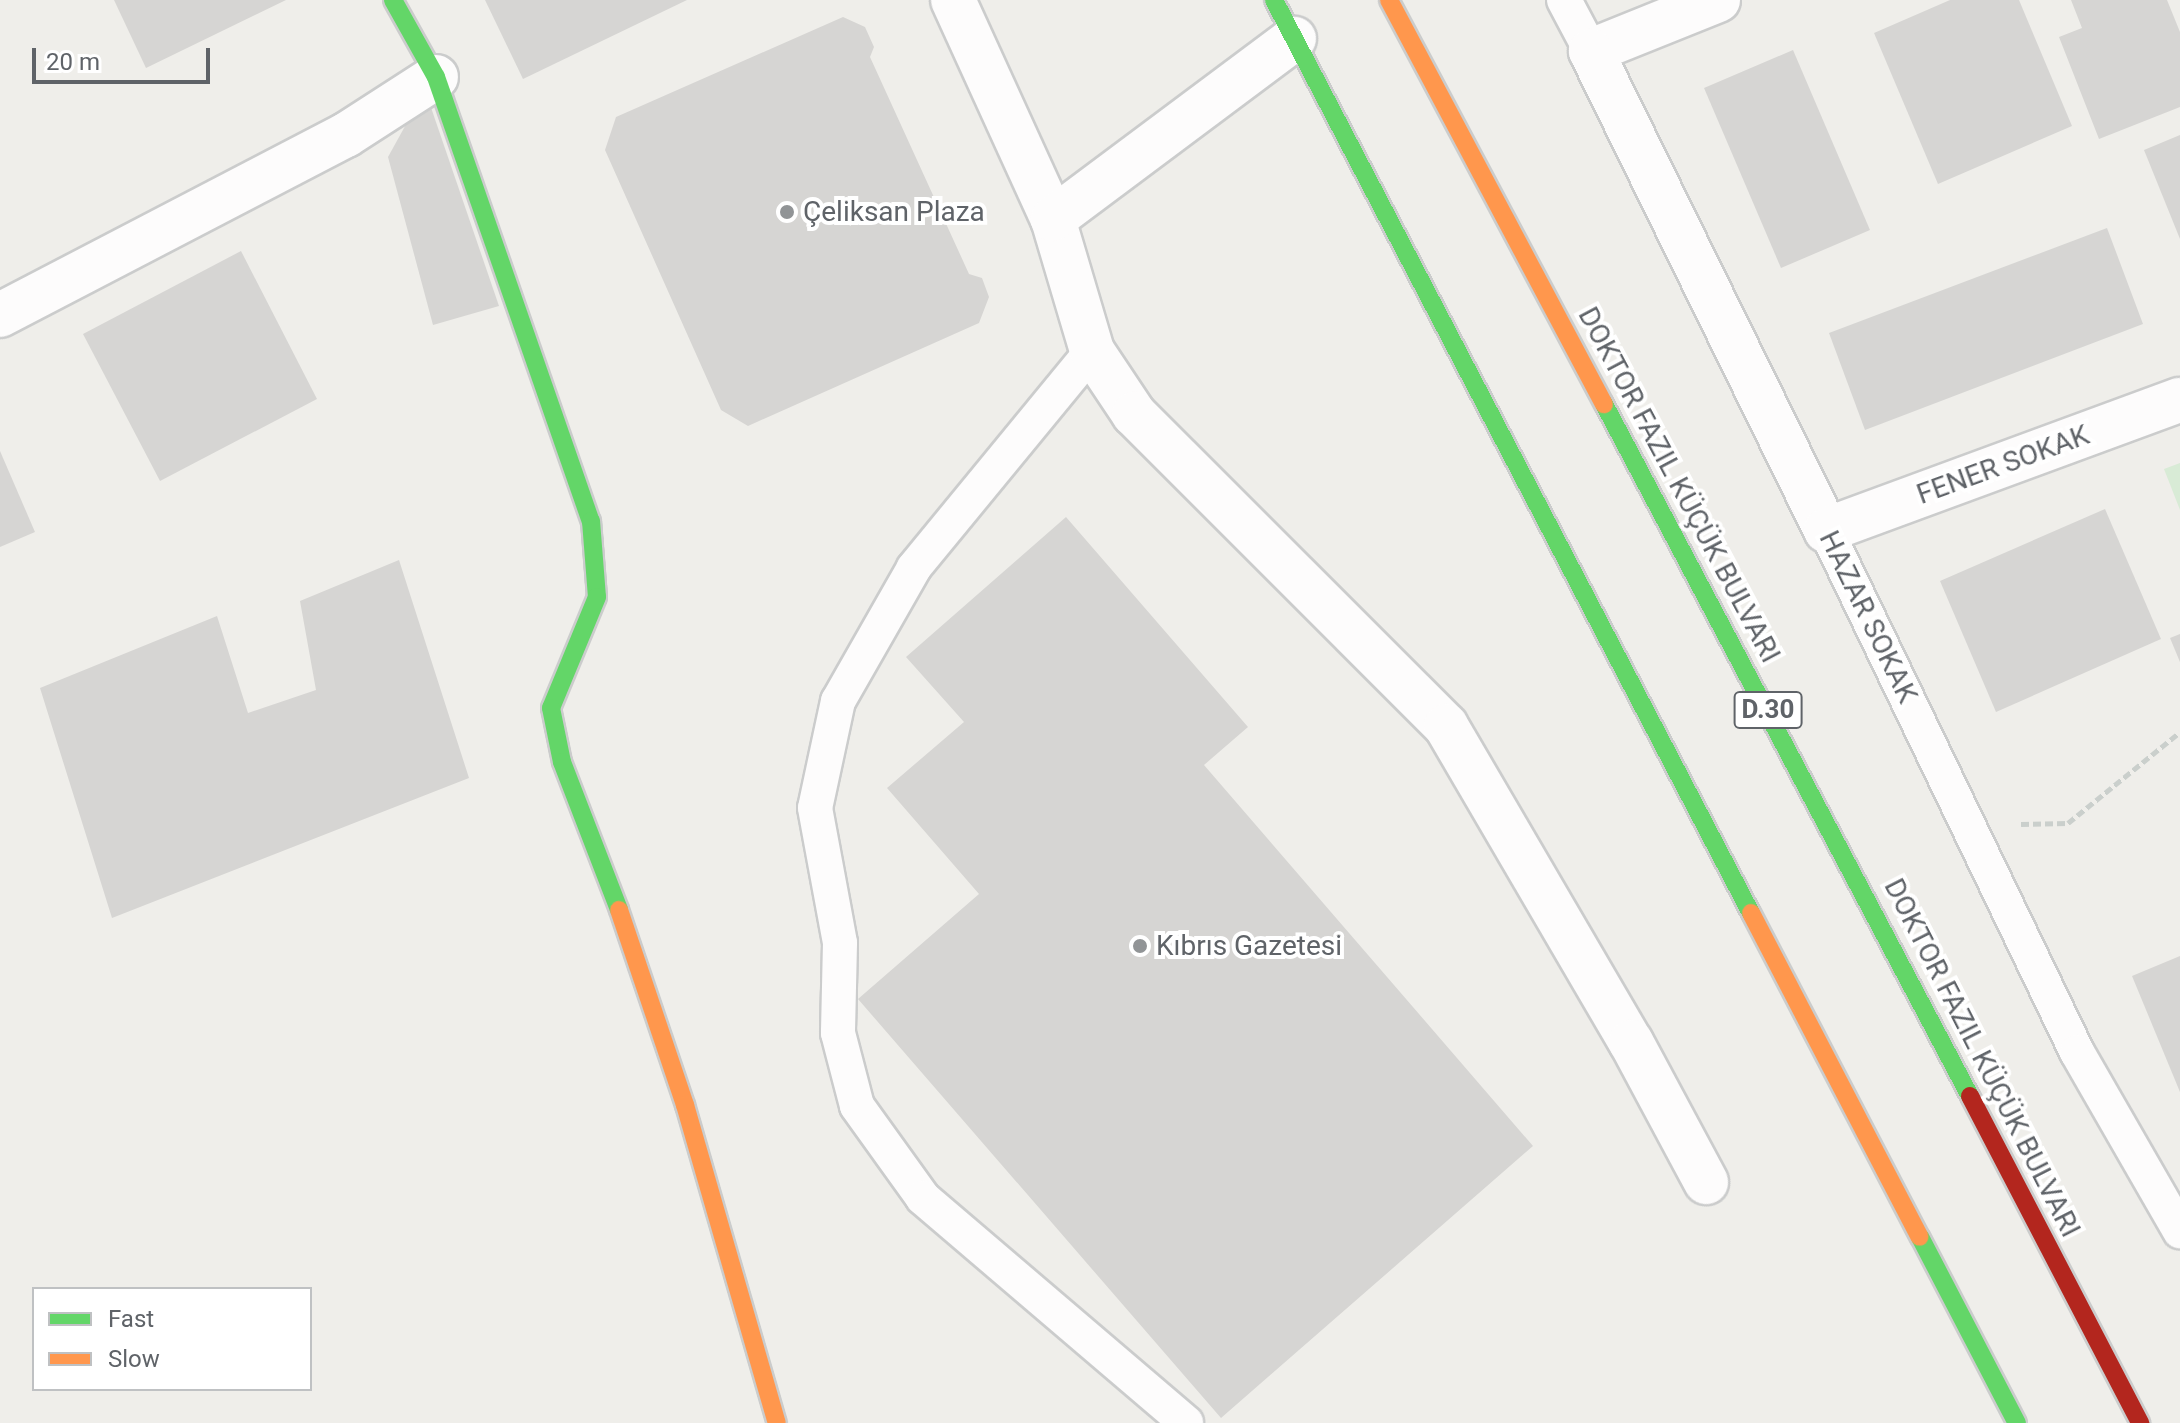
<!DOCTYPE html>
<meta charset="utf-8">
<style>
body{margin:0}
#map{position:relative;width:2180px;height:1423px;overflow:hidden;background:#efeeea;font-family:Roboto,sans-serif}
div>[style]{position:absolute}
.green>*{inset:0;background:#d8ebd6}
.building>*{inset:0;background:#d6d5d3}
.path>*{height:5px;margin-top:-2.5px;transform-origin:0;background:repeating-linear-gradient(90deg,#cacfcc 0 8px,transparent 0 12px)}
.roads{filter:drop-shadow(2px 0 #cbcccc) drop-shadow(-2px 0 #cbcccc) drop-shadow(0 2px #cbcccc) drop-shadow(0 -2px #cbcccc)}
.lane>*{height:34px;margin:-17px;padding:0 17px;transform-origin:17px;border-radius:17px;background:#fdfcfc}
.street>*{height:44px;margin:-22px;padding:0 22px;transform-origin:22px;border-radius:22px;background:#fdfcfc}
.fast>*{height:18px;margin:-9px;padding:0 9px;transform-origin:9px;border-radius:9px;background:#63d668}
.slow>*{height:18px;margin:-9px;padding:0 9px;transform-origin:9px;border-radius:9px;background:#ff974d}
.jam>*{height:18px;margin:-9px;padding:0 9px;transform-origin:9px;border-radius:9px;background:#b3261e}
.dots>*{width:22px;height:22px;translate:-50% -50%;box-sizing:border-box;border:4px solid #fff;border-radius:50%}
span{translate:-50% -50%;white-space:nowrap;text-align:center;line-height:1.15;-webkit-text-stroke:8px #fff;paint-order:stroke}
.shield-label span{padding:2px 6px;background:#fff;border:2px solid;border-radius:6px;-webkit-text-stroke-width:0}
.shield-label{font-size:26px;color:#5f6368;font-weight:700}
.poi-label{font-size:28px;color:#5f6368}
.left{translate:0 -50%;text-align:left}
.street-label{font-size:28px;color:#5f6368}
.legend{position:absolute;left:32px;top:1287px;width:280px;height:104px;box-sizing:border-box;background:#fff;border:2px solid #bfc1c3;margin:0;padding:10px 14px;list-style:none;font-size:24px;color:#5f6368}
.legend li{display:flex;align-items:center;gap:16px;height:40px}
.legend b{width:40px;border:2px solid #bfc1c3}
.scale{position:absolute;left:32px;top:48px;width:178px;height:36px;box-sizing:border-box;border:4px solid #5f6368;border-top:0;padding-left:10px;font-size:24px;line-height:28px;white-space:nowrap;color:#5f6368;-webkit-text-stroke:6px #fff;paint-order:stroke}
</style>
<div id="map">
<div class="green">
<div style="clip-path:polygon(2180px 463px,2180px 510px,2164px 469px)"></div>
</div>
<div class="building">
<div style="clip-path:polygon(114px 0,286px 0,146px 68px)"></div>
<div style="clip-path:polygon(485px 0,687px 0,523px 79px)"></div>
<div style="clip-path:polygon(1950px 0,2019px 0,2072px 126px,1938px 184px,1874px 33px)"></div>
<div style="clip-path:polygon(2071px 0,2167px 0,2180px 32px,2180px 107px,2099px 139px,2059px 37px,2082px 28px)"></div>
<div style="clip-path:polygon(843px 17px,865px 27px,874px 47px,870px 57px,969px 274px,982px 278px,989px 297px,979px 323px,748px 426px,721px 410px,605px 150px,616px 117px)"></div>
<div style="clip-path:polygon(1793px 50px,1870px 230px,1781px 268px,1704px 88px)"></div>
<div style="clip-path:polygon(425px 90px,499px 306px,433px 325px,388px 157px)"></div>
<div style="clip-path:polygon(2180px 135px,2180px 239px,2144px 150px)"></div>
<div style="clip-path:polygon(2107px 228px,2143px 324px,1865px 430px,1829px 333px)"></div>
<div style="clip-path:polygon(241px 251px,317px 399px,160px 481px,83px 334px)"></div>
<div style="clip-path:polygon(0 451px,35px 532px,0 547px)"></div>
<div style="clip-path:polygon(2105px 509px,2161px 639px,1996px 712px,1940px 581px)"></div>
<div style="clip-path:polygon(1066px 517px,1248px 727px,1204px 765px,1533px 1146px,1221px 1418px,858px 999px,979px 894px,887px 788px,964px 722px,906px 657px)"></div>
<div style="clip-path:polygon(399px 560px,469px 778px,112px 918px,40px 688px,217px 616px,248px 713px,316px 690px,300px 601px)"></div>
<div style="clip-path:polygon(2180px 634px,2180px 662px,2170px 638px)"></div>
<div style="clip-path:polygon(2180px 956px,2180px 1092px,2132px 976px)"></div>
</div>
<div class="path">
<div style="left:2021px;top:824px;width:47px;rotate:-1.2deg"></div>
<div style="left:2068px;top:823px;width:144px;rotate:-39.1deg"></div>
</div>
<div class="roads">
<div class="lane">
<div style="left:1564px;top:0;width:58px;rotate:62.1deg"></div>
<div style="left:1092px;top:351px;width:281px;rotate:129.4deg"></div>
<div style="left:914px;top:568px;width:153px;rotate:119.7deg"></div>
<div style="left:838px;top:701px;width:109px;rotate:102.1deg"></div>
<div style="left:815px;top:808px;width:137px;rotate:79.5deg"></div>
<div style="left:840px;top:943px;width:90px;rotate:91.3deg"></div>
<div style="left:838px;top:1033px;width:75px;rotate:75.4deg"></div>
<div style="left:857px;top:1106px;width:113px;rotate:54.3deg"></div>
<div style="left:923px;top:1198px;width:346px;rotate:40.5deg"></div>
<div style="left:1826px;top:530px;width:579px;rotate:64.32deg"></div>
<div style="left:2077px;top:1052px;width:207px;rotate:60.1deg"></div>
</div>
<div class="street">
<div style="left:953px;top:0;width:241px;rotate:65.5deg"></div>
<div style="left:1053px;top:219px;width:138px;rotate:73.5deg"></div>
<div style="left:1092px;top:351px;width:76px;rotate:56.3deg"></div>
<div style="left:1134px;top:414px;width:441px;rotate:45deg"></div>
<div style="left:1446px;top:726px;width:366px;rotate:59.7deg"></div>
<div style="left:1631px;top:1042px;width:159px;rotate:61.8deg"></div>
<div style="left:1718px;top:0;width:137px;rotate:158.1deg"></div>
<div style="left:1591px;top:51px;width:534px;rotate:63.87deg"></div>
<div style="left:1826px;top:530px;width:377px;rotate:-20.2deg"></div>
<div style="left:1053px;top:219px;width:301px;rotate:-36.8deg"></div>
<div style="left:0;top:315px;width:390px;rotate:-27.5deg"></div>
<div style="left:346px;top:135px;width:107px;rotate:-32.8deg"></div>
</div>
<div class="fast">
<div style="left:393px;top:0;width:88px;rotate:60.8deg"></div>
<div style="left:436px;top:77px;width:470px;rotate:70.8deg"></div>
<div style="left:591px;top:521px;width:76px;rotate:85.5deg"></div>
<div style="left:597px;top:597px;width:120px;rotate:112.5deg"></div>
<div style="left:551px;top:708px;width:55px;rotate:78.5deg"></div>
<div style="left:562px;top:762px;width:159px;rotate:68.9deg"></div>
<div style="left:1274px;top:0;width:1030px;rotate:62.42deg"></div>
<div style="left:1604px;top:404px;width:783px;rotate:62.13deg"></div>
<div style="left:1920px;top:1237px;width:210px;rotate:62.5deg"></div>
</div>
<div class="slow">
<div style="left:1389px;top:0;width:458px;rotate:62deg"></div>
<div style="left:619px;top:910px;width:206px;rotate:71.3deg"></div>
<div style="left:685px;top:1105px;width:331px;rotate:73.9deg"></div>
<div style="left:1751px;top:913px;width:365px;rotate:62.5deg"></div>
</div>
<div class="jam">
<div style="left:1970px;top:1096px;width:369px;rotate:62.5deg"></div>
</div>
</div>
<div class="dots">
<div style="left:787px;top:212px;background:#919496"></div>
<div style="left:1140px;top:946px;background:#919496"></div>
</div>
<div class="shield-label">
<span style="left:1768px;top:710px">D.30</span>
</div>
<div class="poi-label">
<span class="left" style="left:803px;top:212px">Çeliksan Plaza</span>
<span class="left" style="left:1156px;top:946px">Kıbrıs Gazetesi</span>
</div>
<div class="street-label">
<span style="left:2003px;top:465px;rotate:-20deg">FENER SOKAK</span>
<span style="left:1679px;top:485px;rotate:62deg">DOKTOR FAZIL KÜÇÜK BULVARI</span>
<span style="left:1868px;top:617px;rotate:64deg">HAZAR SOKAK</span>
<span style="left:1982px;top:1058px;rotate:63deg">DOKTOR FAZIL KÜÇÜK BULVARI</span>
</div>
<ul class="legend">
<li><b style="height:10px;background:#63d668"></b>Fast</li>
<li><b style="height:10px;background:#ff974d"></b>Slow</li>
</ul>
<div class="scale">20 m</div>
</div>
